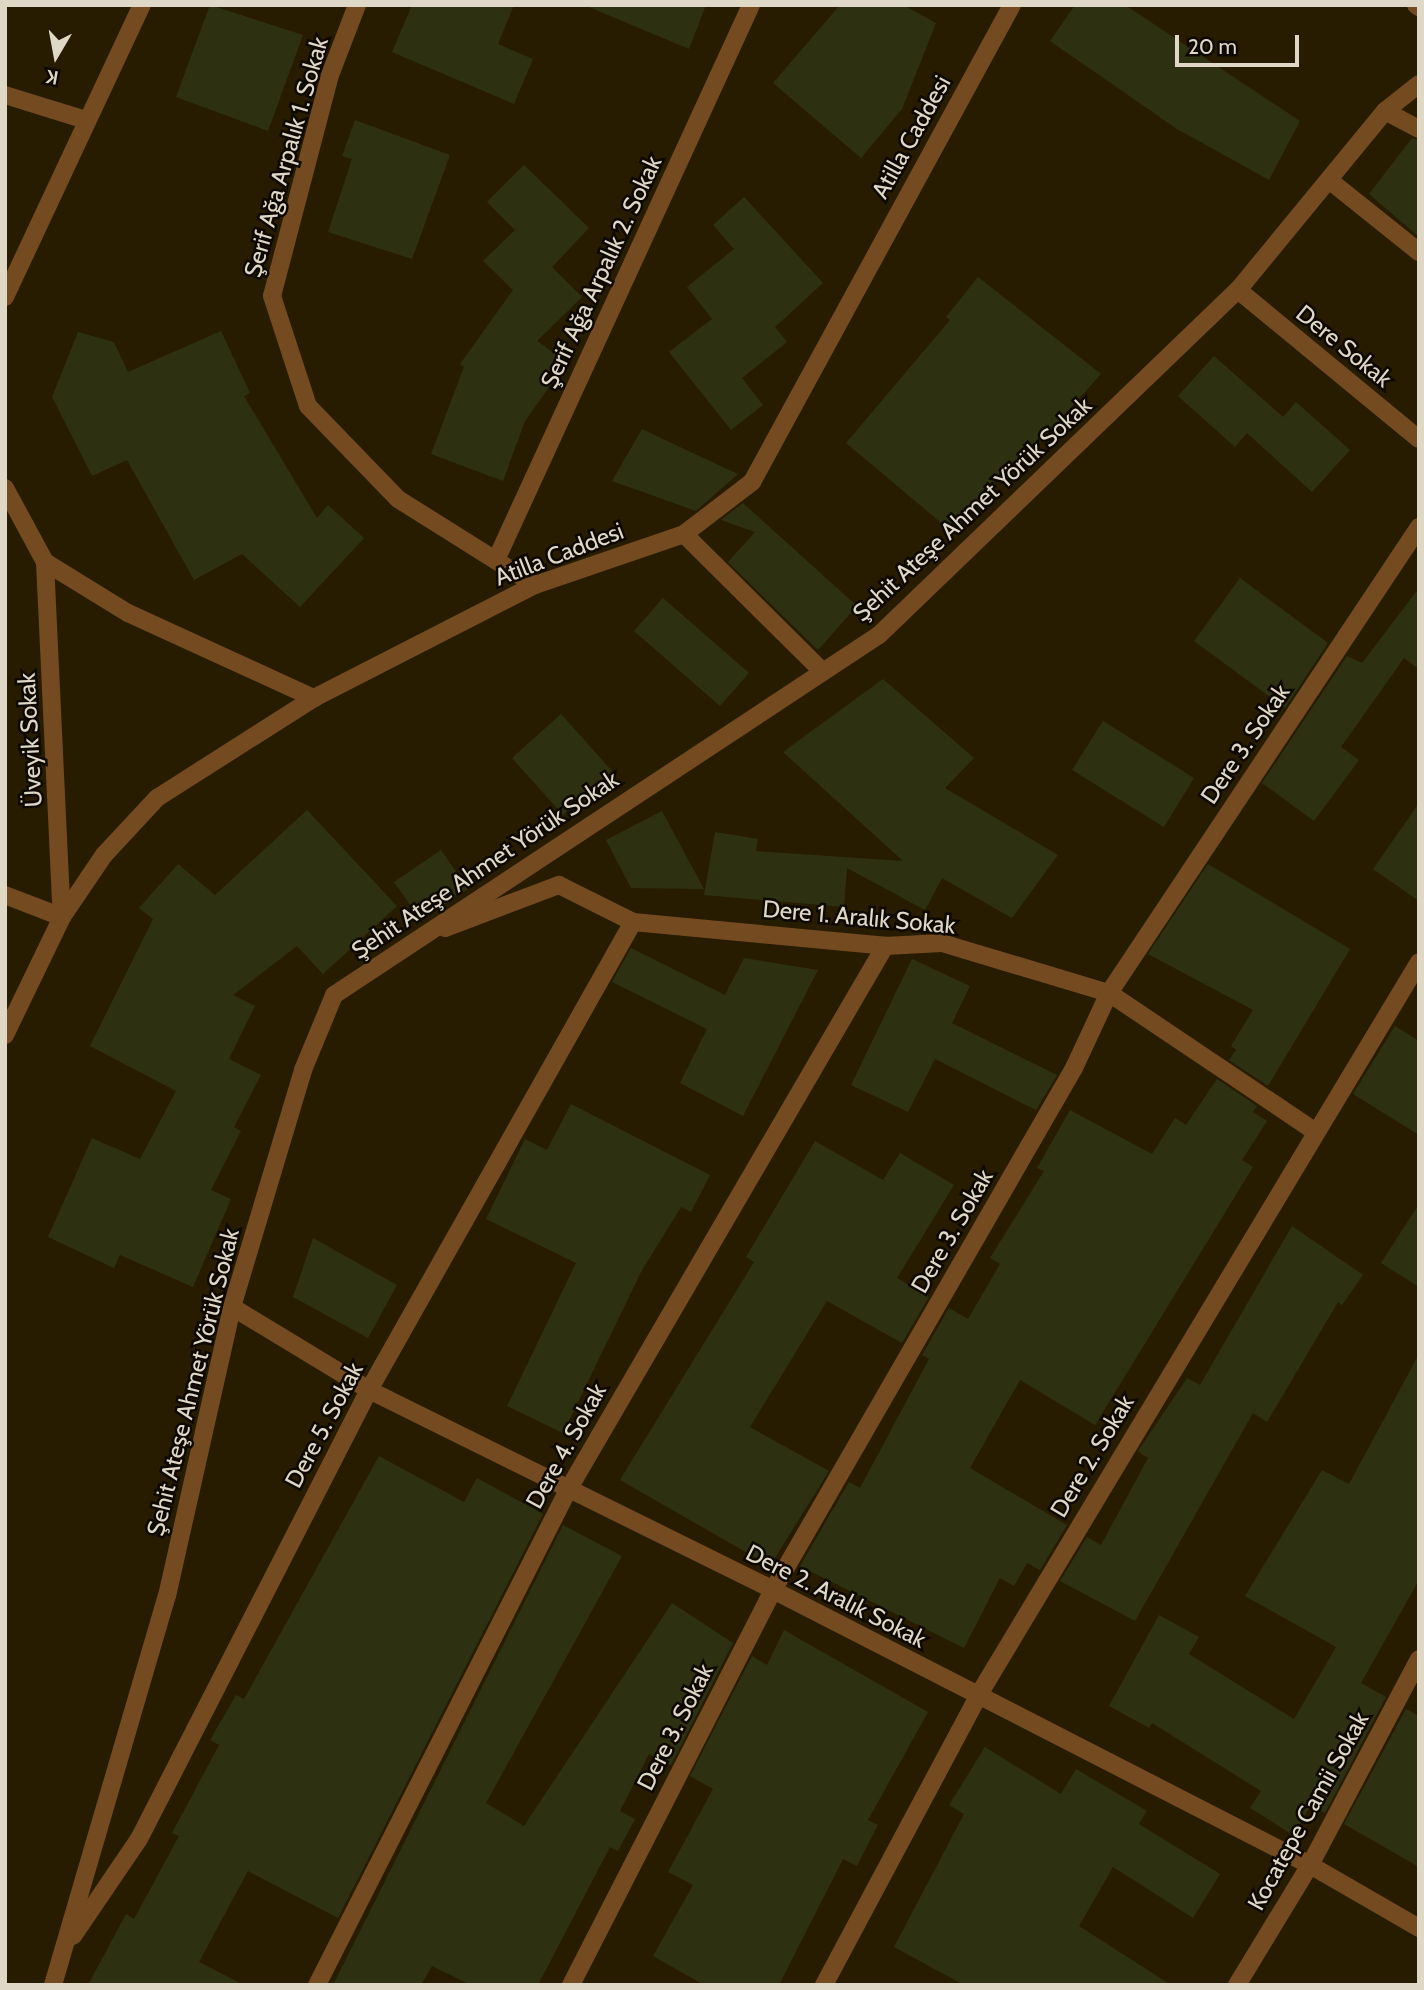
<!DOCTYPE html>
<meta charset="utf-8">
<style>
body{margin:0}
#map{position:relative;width:1424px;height:1990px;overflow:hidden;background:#281c00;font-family:Cabin,sans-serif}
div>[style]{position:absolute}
.building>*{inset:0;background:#2e3111}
.minor>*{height:18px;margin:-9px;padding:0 9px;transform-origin:9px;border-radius:9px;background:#744a21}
.tertiary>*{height:18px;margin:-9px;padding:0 9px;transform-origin:9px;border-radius:9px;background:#744a21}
span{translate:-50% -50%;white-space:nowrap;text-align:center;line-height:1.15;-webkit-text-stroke:5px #0d0801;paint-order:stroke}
.street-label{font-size:24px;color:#e0d8c7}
.frame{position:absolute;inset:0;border:7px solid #e0d8c7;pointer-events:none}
.north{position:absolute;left:21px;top:21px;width:70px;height:70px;-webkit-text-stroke:5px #0d0801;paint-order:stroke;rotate:190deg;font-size:19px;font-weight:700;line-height:28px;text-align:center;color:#e0d8c7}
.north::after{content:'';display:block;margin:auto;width:24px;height:32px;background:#e0d8c7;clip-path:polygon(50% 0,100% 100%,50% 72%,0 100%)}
.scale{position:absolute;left:1175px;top:35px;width:124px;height:32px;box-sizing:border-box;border:4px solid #e0d8c7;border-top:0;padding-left:9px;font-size:21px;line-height:24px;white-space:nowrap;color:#e0d8c7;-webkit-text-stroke:5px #0d0801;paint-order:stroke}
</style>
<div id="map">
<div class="building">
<div style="clip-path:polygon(210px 5px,303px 35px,268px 131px,176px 97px)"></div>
<div style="clip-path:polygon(412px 5px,514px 5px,498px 44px,533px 59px,514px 104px,392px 52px)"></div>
<div style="clip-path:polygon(584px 5px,706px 5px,689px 49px)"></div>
<div style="clip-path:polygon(840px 5px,903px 5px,936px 23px,902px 109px,861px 158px,773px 83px)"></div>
<div style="clip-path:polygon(1075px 5px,1125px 5px,1300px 121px,1269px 180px,1177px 129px,1050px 41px)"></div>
<div style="clip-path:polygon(355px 120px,450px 155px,412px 259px,328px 232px,352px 159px,342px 156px)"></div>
<div style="clip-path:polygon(1412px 138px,1419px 140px,1419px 237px,1369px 194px)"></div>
<div style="clip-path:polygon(524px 165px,589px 228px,552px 267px,582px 297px,537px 341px,567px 362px,525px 421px,503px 481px,431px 454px,464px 367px,460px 364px,513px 290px,483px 261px,515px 230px,487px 202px)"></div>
<div style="clip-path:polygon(744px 197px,823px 283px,775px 327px,787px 342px,742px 378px,763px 405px,731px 430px,669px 352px,712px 319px,687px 287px,734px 249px,713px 225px)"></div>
<div style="clip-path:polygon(978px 277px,1101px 374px,1004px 482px,998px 477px,952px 532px,846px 443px,950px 320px,946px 317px)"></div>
<div style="clip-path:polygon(221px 331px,250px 393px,244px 396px,317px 518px,328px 505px,364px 538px,300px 607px,242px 554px,194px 580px,127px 460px,92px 476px,52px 397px,78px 332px,114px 342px,128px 372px)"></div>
<div style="clip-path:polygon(1214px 356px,1283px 417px,1296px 402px,1350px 450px,1312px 492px,1247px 433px,1235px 447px,1178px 396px)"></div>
<div style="clip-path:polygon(642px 429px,697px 455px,738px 474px,696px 511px,612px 481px)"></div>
<div style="clip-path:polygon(743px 503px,857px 606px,818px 650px,728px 562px,755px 532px,721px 520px)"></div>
<div style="clip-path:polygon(1240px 578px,1328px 643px,1285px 708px,1194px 641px)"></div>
<div style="clip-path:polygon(1419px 588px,1419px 669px,1404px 658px,1341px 747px,1359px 760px,1314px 821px,1262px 783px,1347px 656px,1362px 663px)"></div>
<div style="clip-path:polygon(663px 598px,749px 673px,720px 706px,634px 631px)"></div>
<div style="clip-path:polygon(883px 679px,974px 758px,945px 788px,1058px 855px,1012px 918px,942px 878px,925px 910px,847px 868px,844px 907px,704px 895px,715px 832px,758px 839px,756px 851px,903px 861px,783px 752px)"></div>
<div style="clip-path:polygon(561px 714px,612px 771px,563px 815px,512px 758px)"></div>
<div style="clip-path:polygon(1103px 721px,1194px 778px,1164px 827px,1072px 770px)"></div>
<div style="clip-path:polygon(1419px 803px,1419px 901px,1373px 869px)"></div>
<div style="clip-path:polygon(307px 810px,397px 906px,323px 974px,297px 946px,233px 995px,255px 1006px,229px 1059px,261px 1075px,234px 1127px,241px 1131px,211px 1190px,231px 1199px,193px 1287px,120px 1255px,114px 1268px,48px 1237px,92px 1138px,140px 1159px,176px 1091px,90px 1046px,153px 919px,139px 908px,178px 864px,215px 895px)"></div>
<div style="clip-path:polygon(662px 811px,704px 889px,631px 888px,606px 840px)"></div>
<div style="clip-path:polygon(441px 850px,468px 889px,421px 920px,394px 882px)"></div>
<div style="clip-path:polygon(1208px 864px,1350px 949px,1268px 1086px,1229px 1060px,1236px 1050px,1231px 1046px,1253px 1010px,1148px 954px)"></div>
<div style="clip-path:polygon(631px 948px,725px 995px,744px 958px,818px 970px,743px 1116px,680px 1083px,707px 1029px,612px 982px)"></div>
<div style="clip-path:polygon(912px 959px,970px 986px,952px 1023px,1057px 1075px,1036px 1110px,935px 1059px,908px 1112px,851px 1085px)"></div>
<div style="clip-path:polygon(1395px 1026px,1419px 1041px,1419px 1135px,1353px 1094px)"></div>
<div style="clip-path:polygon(1217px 1079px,1257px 1106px,1253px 1112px,1267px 1121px,1242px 1160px,1253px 1167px,1095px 1425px,1020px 1380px,970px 1468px,1067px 1525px,1040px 1570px,1027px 1563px,1014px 1586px,1000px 1578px,964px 1648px,800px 1566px,849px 1482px,860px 1488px,929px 1359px,922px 1355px,949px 1308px,968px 1319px,1000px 1264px,990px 1258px,1044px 1171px,1037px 1168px,1070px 1110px,1152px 1154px,1175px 1118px,1186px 1125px)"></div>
<div style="clip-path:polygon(571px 1104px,710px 1175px,691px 1212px,681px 1207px,641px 1272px,563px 1433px,507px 1406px,576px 1263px,486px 1219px,525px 1139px,547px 1150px)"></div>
<div style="clip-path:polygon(815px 1141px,883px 1180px,900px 1153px,954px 1185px,897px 1278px,929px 1297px,902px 1343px,827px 1301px,750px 1427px,829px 1471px,770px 1566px,620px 1480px,754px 1262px,746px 1257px)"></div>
<div style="clip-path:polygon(1419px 1204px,1419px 1287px,1381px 1263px)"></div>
<div style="clip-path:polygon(1292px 1226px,1363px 1275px,1342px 1305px,1338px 1302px,1267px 1422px,1253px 1413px,1135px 1621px,1060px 1581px,1087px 1537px,1101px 1545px,1148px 1458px,1138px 1451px,1187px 1378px,1200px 1385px)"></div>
<div style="clip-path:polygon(313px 1238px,397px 1285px,368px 1338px,293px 1297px)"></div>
<div style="clip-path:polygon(1419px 1354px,1419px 1580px,1361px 1683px,1386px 1697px,1325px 1813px,1311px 1805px,1293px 1835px,1250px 1808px,1261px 1791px,1152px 1723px,1149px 1728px,1109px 1706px,1159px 1615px,1199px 1637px,1189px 1654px,1294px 1719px,1336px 1647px,1245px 1596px,1322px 1470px,1349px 1484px)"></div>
<div style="clip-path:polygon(379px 1456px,464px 1502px,477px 1478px,543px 1514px,338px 1918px,248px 1871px,199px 1962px,244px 1985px,88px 1985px,126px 1914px,134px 1919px,179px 1836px,172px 1833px,219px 1745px,210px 1740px,236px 1695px,244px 1699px)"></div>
<div style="clip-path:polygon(563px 1525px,622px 1556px,486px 1803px,524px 1826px,672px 1603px,733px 1643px,671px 1765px,649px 1754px,620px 1811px,635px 1819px,618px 1851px,610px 1847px,538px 1985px,471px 1985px,432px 1966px,421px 1985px,333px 1985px)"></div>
<div style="clip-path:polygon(784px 1630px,928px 1712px,868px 1820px,878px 1825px,857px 1866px,843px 1859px,779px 1985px,704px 1985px,653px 1956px,693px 1885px,668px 1872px,713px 1789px,690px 1776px,752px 1656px,767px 1665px)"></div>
<div style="clip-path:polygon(1406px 1709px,1419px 1716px,1419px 1867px,1344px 1824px)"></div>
<div style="clip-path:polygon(985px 1747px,1061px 1794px,1076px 1769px,1147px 1811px,1139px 1824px,1220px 1874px,1193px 1918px,1113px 1867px,1079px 1926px,1171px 1985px,964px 1985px,894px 1947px,964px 1814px,949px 1805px)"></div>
</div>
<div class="minor">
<div style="left:357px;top:5px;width:75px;rotate:111.1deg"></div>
<div style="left:330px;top:75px;width:228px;rotate:104.7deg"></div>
<div style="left:272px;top:296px;width:116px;rotate:71.9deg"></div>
<div style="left:308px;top:406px;width:129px;rotate:45.9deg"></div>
<div style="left:398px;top:499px;width:162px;rotate:32.1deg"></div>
<div style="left:1416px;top:5px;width:4px;rotate:34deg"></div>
<div style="left:5px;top:95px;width:85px;rotate:17.2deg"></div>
<div style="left:1385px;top:111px;width:38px;rotate:28deg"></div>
<div style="left:1329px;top:180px;width:115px;rotate:38.7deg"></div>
<div style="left:1238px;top:290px;width:234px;rotate:39.5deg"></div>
<div style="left:5px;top:297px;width:323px;rotate:-64.9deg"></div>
<div style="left:5px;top:488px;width:84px;rotate:61.6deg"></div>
<div style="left:45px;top:562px;width:355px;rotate:87.3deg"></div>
<div style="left:62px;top:917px;width:61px;rotate:-158.9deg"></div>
<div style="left:684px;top:534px;width:194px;rotate:44.8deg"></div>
<div style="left:496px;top:560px;width:611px;rotate:-65.32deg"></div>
<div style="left:45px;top:562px;width:97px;rotate:31.6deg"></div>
<div style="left:128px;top:613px;width:205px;rotate:24.6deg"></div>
<div style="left:445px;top:928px;width:122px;rotate:-20.7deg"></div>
<div style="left:559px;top:885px;width:83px;rotate:26.6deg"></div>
<div style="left:633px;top:922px;width:253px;rotate:5.4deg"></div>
<div style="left:885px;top:946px;width:57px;rotate:-3deg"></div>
<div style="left:942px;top:943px;width:174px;rotate:16.7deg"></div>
<div style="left:1109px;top:993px;width:246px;rotate:33.9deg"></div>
<div style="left:232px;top:1307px;width:160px;rotate:31.2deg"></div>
<div style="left:369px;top:1390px;width:451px;rotate:26.3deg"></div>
<div style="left:773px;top:1590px;width:603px;rotate:27.12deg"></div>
<div style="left:1310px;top:1865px;width:126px;rotate:30deg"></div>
<div style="left:73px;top:1936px;width:117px;rotate:-55.8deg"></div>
<div style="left:139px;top:1839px;width:504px;rotate:-62.88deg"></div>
<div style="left:369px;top:1390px;width:537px;rotate:-60.57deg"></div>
<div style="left:53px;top:1985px;width:405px;rotate:-73.7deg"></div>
<div style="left:167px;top:1596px;width:296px;rotate:-77.3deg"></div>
<div style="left:232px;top:1307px;width:247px;rotate:-73.3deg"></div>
<div style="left:303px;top:1070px;width:81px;rotate:-67.5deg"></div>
<div style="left:334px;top:995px;width:653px;rotate:-33.45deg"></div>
<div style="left:879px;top:635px;width:498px;rotate:-43.9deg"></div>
<div style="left:1238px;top:290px;width:232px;rotate:-50.6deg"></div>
<div style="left:1385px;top:111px;width:43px;rotate:-38.5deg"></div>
<div style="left:317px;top:1985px;width:555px;rotate:-63.11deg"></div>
<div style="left:568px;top:1490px;width:630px;rotate:-59.77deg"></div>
<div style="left:571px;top:1985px;width:444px;rotate:-62.9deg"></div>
<div style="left:773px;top:1590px;width:603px;rotate:-60.03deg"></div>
<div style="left:1074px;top:1068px;width:83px;rotate:-65deg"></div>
<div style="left:1109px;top:993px;width:560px;rotate:-56.37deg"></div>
<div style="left:824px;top:1985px;width:327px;rotate:-61.9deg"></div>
<div style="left:978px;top:1696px;width:856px;rotate:-59deg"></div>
<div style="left:1237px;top:1985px;width:140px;rotate:-58.7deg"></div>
<div style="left:1310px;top:1865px;width:233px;rotate:-62.1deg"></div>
</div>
<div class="tertiary">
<div style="left:5px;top:1035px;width:131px;rotate:-64.2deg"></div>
<div style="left:62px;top:917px;width:75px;rotate:-55.9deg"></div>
<div style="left:104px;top:855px;width:78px;rotate:-47.1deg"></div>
<div style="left:157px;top:798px;width:186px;rotate:-32.5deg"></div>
<div style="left:314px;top:698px;width:248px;rotate:-27.1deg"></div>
<div style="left:535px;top:585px;width:157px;rotate:-18.9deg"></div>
<div style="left:684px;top:534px;width:86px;rotate:-37.4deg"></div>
<div style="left:752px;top:482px;width:543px;rotate:-61.41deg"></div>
</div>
<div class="street-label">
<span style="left:911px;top:137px;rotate:-61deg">Atilla Caddesi</span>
<span style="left:286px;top:157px;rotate:-74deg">Şerif Ağa Arpalık 1. Sokak</span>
<span style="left:601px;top:272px;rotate:-65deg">Şerif Ağa Arpalık 2. Sokak</span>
<span style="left:1344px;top:346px;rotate:39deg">Dere Sokak</span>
<span style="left:972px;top:509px;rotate:-43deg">Şehit Ateşe Ahmet Yörük Sokak</span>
<span style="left:559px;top:554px;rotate:-21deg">Atilla Caddesi</span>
<span style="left:30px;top:740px;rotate:-93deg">Üveyik Sokak</span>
<span style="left:1245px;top:744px;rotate:-56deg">Dere 3. Sokak</span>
<span style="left:485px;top:865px;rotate:-34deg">Şehit Ateşe Ahmet Yörük Sokak</span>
<span style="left:859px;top:917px;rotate:5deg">Dere 1. Aralık Sokak</span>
<span style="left:952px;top:1231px;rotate:-60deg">Dere 3. Sokak</span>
<span style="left:193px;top:1382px;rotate:-76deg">Şehit Ateşe Ahmet Yörük Sokak</span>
<span style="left:324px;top:1425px;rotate:-62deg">Dere 5. Sokak</span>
<span style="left:566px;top:1446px;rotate:-61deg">Dere 4. Sokak</span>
<span style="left:1092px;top:1456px;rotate:-59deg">Dere 2. Sokak</span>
<span style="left:836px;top:1596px;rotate:27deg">Dere 2. Aralık Sokak</span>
<span style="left:675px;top:1727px;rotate:-63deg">Dere 3. Sokak</span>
<span style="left:1308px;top:1811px;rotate:-61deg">Kocatepe Camii Sokak</span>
</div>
<div class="frame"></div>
<div class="north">K</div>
<div class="scale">20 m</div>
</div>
